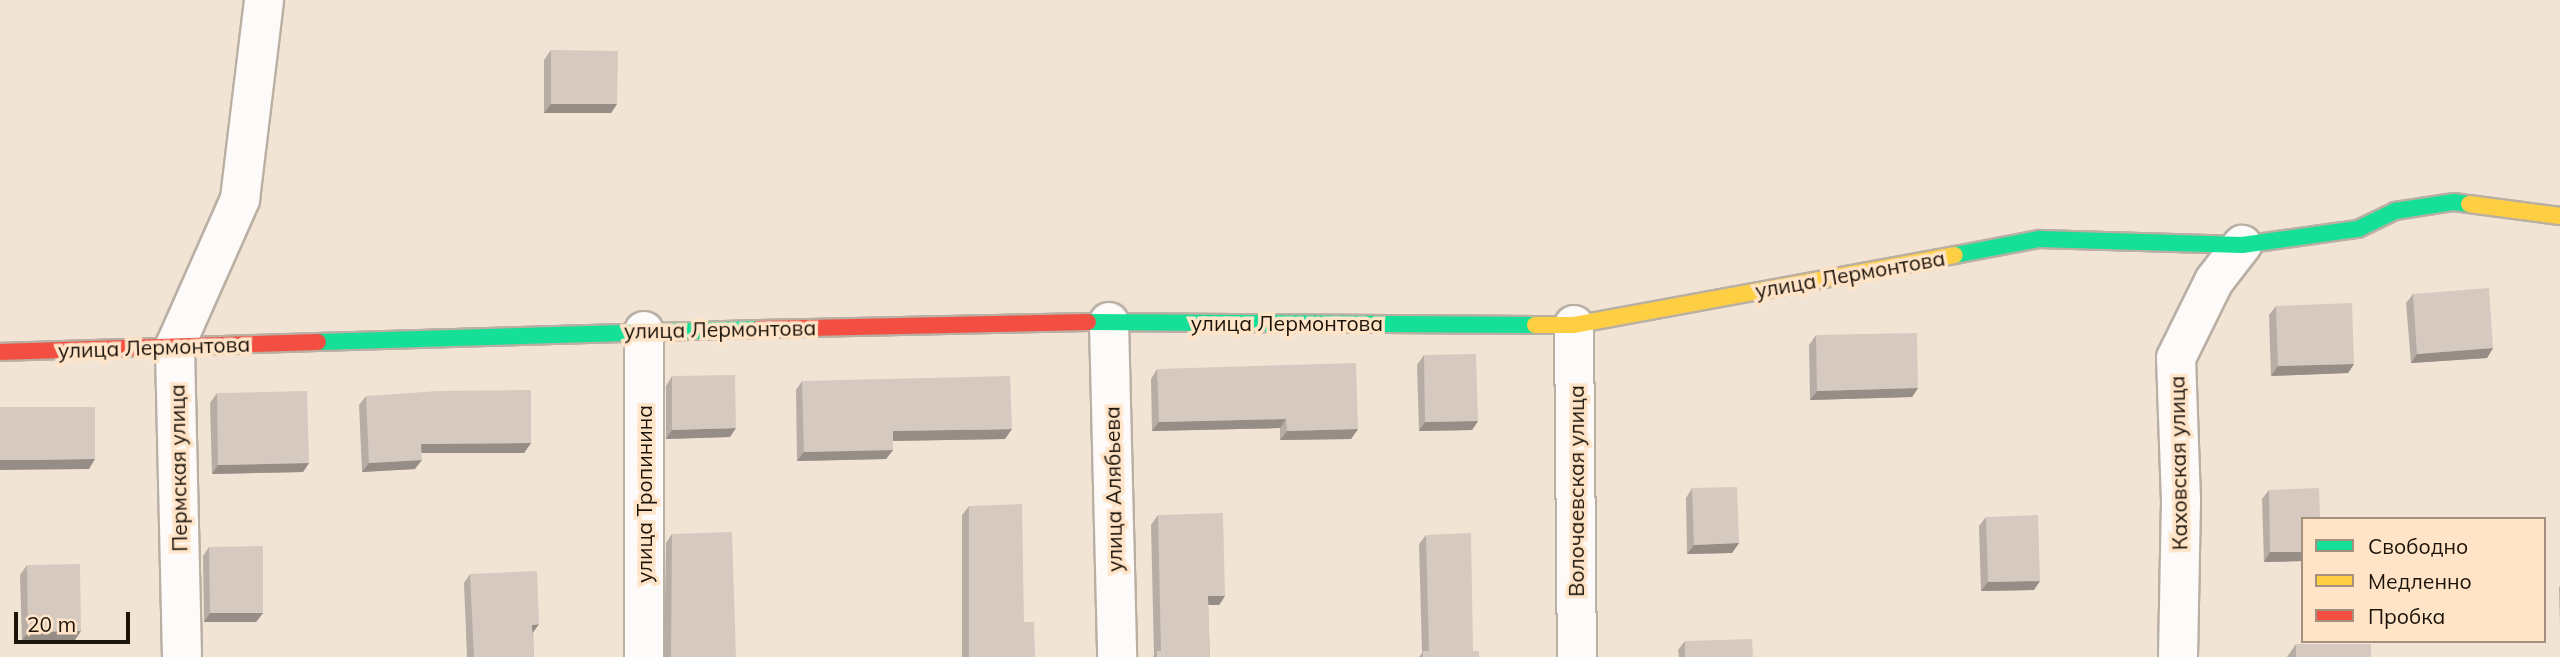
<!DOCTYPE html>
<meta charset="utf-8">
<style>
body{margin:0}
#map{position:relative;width:2560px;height:657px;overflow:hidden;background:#f2e4d5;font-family:Mulish,sans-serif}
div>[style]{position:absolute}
.roads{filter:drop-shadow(2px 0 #baafa3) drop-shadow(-2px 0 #baafa3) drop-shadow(0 2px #baafa3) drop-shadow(0 -2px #baafa3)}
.street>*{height:38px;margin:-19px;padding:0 19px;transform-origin:19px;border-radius:19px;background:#fdfbf9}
.fast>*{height:16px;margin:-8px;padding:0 8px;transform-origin:8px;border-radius:8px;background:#16e098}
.slow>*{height:16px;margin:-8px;padding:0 8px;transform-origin:8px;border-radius:8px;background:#ffcf43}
.jam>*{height:16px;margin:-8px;padding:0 8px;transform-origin:8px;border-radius:8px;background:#f24e42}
.wall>*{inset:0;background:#b8ada5}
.shaded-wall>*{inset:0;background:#968d86}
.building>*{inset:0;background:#d6c9c0}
span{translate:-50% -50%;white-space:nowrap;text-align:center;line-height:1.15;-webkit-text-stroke:7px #ffe4c8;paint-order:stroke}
.street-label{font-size:21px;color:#1c1309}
.legend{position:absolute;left:2301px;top:517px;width:245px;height:126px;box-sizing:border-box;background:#ffe4c8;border:2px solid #a4907c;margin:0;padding:9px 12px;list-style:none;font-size:21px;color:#1c1309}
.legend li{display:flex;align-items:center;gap:14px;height:35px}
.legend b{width:35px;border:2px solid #a4907c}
.scale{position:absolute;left:14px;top:612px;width:116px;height:32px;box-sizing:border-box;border:4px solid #1c1309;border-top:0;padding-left:9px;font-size:21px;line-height:24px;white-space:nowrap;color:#1c1309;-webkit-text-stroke:5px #ffe4c8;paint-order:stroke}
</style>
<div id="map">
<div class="roads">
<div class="street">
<div style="left:1109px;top:322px;width:335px;rotate:88.6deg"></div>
<div style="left:1574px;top:325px;width:332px;rotate:89.5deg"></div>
<div style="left:644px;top:331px;width:326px;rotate:90deg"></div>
<div style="left:182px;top:657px;width:311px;rotate:-91.3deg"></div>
<div style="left:175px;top:346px;width:161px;rotate:-66.1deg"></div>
<div style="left:240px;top:199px;width:200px;rotate:-83.1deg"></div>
<div style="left:2178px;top:657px;width:156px;rotate:-88.9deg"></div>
<div style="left:2181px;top:501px;width:143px;rotate:-92deg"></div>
<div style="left:2176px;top:358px;width:86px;rotate:-63.7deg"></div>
<div style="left:2214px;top:281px;width:46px;rotate:-52.1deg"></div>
</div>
<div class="fast">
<div style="left:1955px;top:255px;width:86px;rotate:-10.8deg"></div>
<div style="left:2039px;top:239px;width:203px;rotate:1.7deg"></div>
<div style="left:2242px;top:245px;width:117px;rotate:-7.9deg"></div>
<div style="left:2358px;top:229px;width:41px;rotate:-25.9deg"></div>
<div style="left:2395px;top:211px;width:60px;rotate:-8.7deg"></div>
<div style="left:2454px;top:202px;width:15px;rotate:8deg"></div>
<div style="left:1088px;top:322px;width:447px;rotate:0.4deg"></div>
<div style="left:318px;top:342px;width:440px;rotate:-1.7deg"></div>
</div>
<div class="slow">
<div style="left:2469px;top:204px;width:92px;rotate:7.5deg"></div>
<div style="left:1535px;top:325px;width:39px"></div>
<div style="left:1574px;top:325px;width:387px;rotate:-10.4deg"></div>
</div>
<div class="jam">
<div style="left:758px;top:329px;width:330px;rotate:-1.2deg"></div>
<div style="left:0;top:352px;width:318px;rotate:-1.8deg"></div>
</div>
</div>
<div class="wall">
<div style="clip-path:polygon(551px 50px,617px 104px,611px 113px,544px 113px,544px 60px)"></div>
<div style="clip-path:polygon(2413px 294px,2493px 348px,2487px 358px,2411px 363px,2406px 303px)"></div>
<div style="clip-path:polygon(2276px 306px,2354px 364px,2348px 373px,2271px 376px,2269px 315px)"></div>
<div style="clip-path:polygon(1816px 335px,1918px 388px,1912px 397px,1810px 400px,1809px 345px)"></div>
<div style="clip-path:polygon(1424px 355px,1478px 421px,1472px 430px,1419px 431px,1417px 365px)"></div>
<div style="clip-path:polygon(1157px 369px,1358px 429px,1351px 439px,1280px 440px,1280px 428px,1152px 431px,1151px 379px)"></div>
<div style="clip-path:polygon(672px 376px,730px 437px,666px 439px,666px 386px)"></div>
<div style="clip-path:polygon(802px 381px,1005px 439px,893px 441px,893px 450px,886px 459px,797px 461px,796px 390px)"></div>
<div style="clip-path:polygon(217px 393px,309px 463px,303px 472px,212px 474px,210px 403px)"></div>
<div style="clip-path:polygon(366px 396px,531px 443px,524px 453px,421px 453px,415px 469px,362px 472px,359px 405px)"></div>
<div style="clip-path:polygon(1692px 488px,1739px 543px,1732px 553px,1687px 554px,1686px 498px)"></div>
<div style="clip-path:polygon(2269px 490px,2303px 519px,2303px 561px,2264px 562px,2262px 499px)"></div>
<div style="clip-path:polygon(969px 506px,1024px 622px,1035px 657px,962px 657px,962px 515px)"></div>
<div style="clip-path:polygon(1158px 515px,1225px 596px,1219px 605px,1208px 605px,1210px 657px,1153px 657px,1154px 655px,1151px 525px)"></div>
<div style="clip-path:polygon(1986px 517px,2034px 590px,1981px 591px,1979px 526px)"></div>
<div style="clip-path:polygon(672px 534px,736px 657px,664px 657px,666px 543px)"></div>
<div style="clip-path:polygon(1426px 535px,1473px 651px,1479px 657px,1419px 657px,1422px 653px,1419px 544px)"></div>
<div style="clip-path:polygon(209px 547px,263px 613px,256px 622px,204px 622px,203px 556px)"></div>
<div style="clip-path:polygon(27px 565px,75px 640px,22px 641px,20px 575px)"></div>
<div style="clip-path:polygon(470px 574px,533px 633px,534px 657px,467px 657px,464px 583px)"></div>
<div style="clip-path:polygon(2560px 586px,2560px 627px,2559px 588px)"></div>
<div style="clip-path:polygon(1685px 641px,1753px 657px,1679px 657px,1678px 650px)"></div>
<div style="clip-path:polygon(2296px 644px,2371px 657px,2287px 657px)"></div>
</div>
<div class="shaded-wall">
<div style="clip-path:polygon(551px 104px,617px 104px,611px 113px,544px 113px)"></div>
<div style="clip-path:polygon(2493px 348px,2487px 358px,2411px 363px,2417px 354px)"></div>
<div style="clip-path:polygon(2354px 364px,2348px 373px,2271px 376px,2278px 366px)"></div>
<div style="clip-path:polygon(1918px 388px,1912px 397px,1810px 400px,1817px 391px)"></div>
<div style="clip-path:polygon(1286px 419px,1280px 428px,1152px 431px,1159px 422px)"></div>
<div style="clip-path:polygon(1478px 421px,1472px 430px,1419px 431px,1425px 422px)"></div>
<div style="clip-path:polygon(736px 428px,730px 437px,666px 439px,672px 430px)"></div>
<div style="clip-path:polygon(1012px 429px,1005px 439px,886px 441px,893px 431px)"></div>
<div style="clip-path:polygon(1358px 429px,1351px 439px,1280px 440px,1287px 431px)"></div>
<div style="clip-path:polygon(531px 443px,524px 453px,414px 453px,421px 444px)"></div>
<div style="clip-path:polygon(893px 450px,886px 459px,797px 461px,804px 452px)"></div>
<div style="clip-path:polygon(95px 459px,89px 469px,0 470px,0 460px)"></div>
<div style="clip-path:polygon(422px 460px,415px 469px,362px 472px,369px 463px)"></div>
<div style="clip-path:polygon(309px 463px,303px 472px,212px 474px,218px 465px)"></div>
<div style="clip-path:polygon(1739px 543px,1732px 553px,1687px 554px,1694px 545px)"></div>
<div style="clip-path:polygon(2270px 552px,2303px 552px,2303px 561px,2264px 562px)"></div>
<div style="clip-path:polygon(2040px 581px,2034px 590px,1981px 591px,1988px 582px)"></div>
<div style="clip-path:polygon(1208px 596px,1225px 596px,1219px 605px,1202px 605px)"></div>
<div style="clip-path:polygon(210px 613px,263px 613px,256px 622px,204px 622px)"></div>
<div style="clip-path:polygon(539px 624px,532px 634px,532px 625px)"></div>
<div style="clip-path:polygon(81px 631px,75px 640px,22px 641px,28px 632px)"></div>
</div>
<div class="building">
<div style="clip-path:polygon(551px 50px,618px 51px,617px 104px,551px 104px)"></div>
<div style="clip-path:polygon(2489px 288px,2493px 348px,2417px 354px,2413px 294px)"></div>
<div style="clip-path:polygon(2352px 303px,2354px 364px,2278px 366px,2276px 306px)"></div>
<div style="clip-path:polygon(1917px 333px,1918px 388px,1817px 391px,1816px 335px)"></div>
<div style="clip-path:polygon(1476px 354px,1478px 421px,1425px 422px,1424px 355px)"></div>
<div style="clip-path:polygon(1356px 363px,1358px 429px,1287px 431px,1286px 419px,1159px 422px,1157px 369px)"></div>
<div style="clip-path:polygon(735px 375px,736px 428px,672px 430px,672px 376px)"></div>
<div style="clip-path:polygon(1010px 376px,1012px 429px,893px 431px,893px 450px,804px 452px,802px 381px)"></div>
<div style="clip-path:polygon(531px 390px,531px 443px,421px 444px,422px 460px,369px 463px,366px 396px,438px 391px)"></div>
<div style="clip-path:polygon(307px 391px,309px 463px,218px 465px,217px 393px)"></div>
<div style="clip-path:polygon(0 407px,95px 407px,95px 459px,0 460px)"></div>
<div style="clip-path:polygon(1737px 487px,1739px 543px,1694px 545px,1692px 488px)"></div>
<div style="clip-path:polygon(2319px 488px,2320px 519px,2303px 519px,2303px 552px,2270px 552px,2269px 490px)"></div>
<div style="clip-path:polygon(1022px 504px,1024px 622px,1034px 622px,1035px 657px,969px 657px,969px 506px)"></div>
<div style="clip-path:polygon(1223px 513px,1225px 596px,1208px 596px,1210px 657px,1157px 657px,1157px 651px,1161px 651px,1158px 515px)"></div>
<div style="clip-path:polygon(2038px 515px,2040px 581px,1988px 582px,1986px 517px)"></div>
<div style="clip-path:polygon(732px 532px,736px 657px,671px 657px,672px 534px)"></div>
<div style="clip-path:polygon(1471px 533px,1473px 651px,1479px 651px,1479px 657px,1423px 657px,1423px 651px,1429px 651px,1426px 535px)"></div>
<div style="clip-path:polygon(263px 546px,263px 613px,210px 613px,209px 547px)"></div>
<div style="clip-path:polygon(80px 564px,81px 631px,28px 632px,27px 565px)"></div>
<div style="clip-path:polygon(537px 571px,539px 624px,532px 625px,534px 657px,474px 657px,470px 574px)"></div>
<div style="clip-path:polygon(1752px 639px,1753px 657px,1685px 657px,1685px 641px)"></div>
<div style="clip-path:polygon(2296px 644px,2371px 644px,2371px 657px,2296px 657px)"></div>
</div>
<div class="street-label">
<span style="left:1850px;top:274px;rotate:-10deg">улица Лермонтова</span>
<span style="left:1287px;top:323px">улица Лермонтова</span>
<span style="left:720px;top:329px;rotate:-1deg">улица Лермонтова</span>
<span style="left:154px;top:347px;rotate:-2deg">улица Лермонтова</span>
<span style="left:2178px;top:463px;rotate:-91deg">Каховская улица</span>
<span style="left:178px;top:468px;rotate:-91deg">Пермская улица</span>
<span style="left:1113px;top:489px;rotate:-91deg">улица Алябьева</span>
<span style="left:1576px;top:491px;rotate:-90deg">Волочаевская улица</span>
<span style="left:644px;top:494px;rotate:-90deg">улица Тропинина</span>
</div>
<ul class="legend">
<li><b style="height:9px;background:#16e098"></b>Свободно</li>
<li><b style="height:9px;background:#ffcf43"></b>Медленно</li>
<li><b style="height:9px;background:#f24e42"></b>Пробка</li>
</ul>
<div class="scale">20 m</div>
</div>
